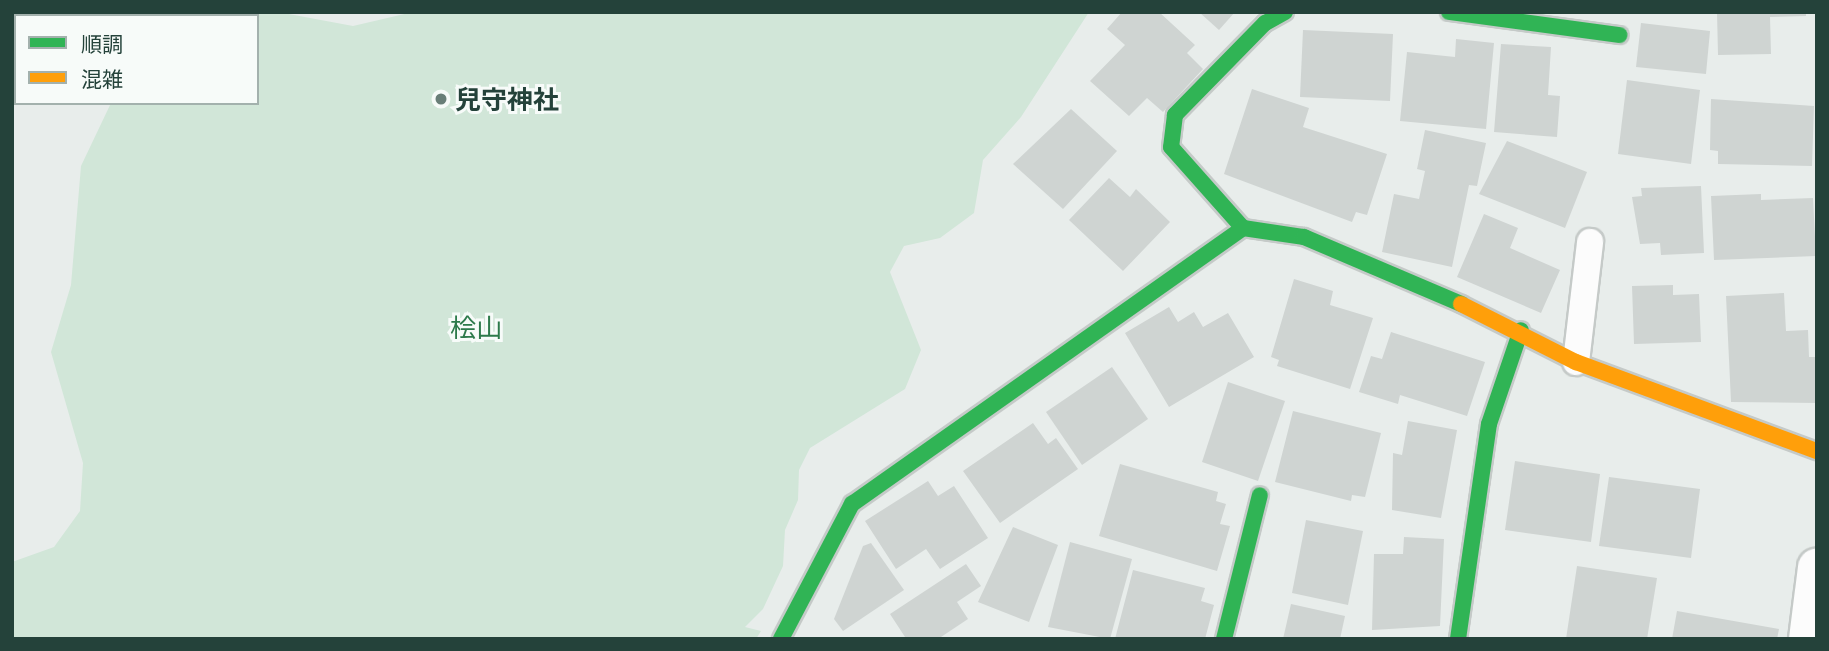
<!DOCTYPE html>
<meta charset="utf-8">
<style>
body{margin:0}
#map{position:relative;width:1829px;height:651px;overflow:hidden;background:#e8edeb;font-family:Commissioner,"Noto Sans JP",sans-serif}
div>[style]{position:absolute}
.green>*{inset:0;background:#d1e6d8}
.building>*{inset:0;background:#cfd4d2}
.roads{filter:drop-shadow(2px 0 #c5cac8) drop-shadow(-2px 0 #c5cac8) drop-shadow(0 2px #c5cac8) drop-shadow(0 -2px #c5cac8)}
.lane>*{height:26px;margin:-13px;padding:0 13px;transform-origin:13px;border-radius:13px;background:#fcfcfc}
.street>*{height:38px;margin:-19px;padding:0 19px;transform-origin:19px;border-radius:19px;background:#fcfcfc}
.fast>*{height:16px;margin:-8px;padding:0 8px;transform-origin:8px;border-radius:8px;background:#30b455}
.slow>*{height:16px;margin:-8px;padding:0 8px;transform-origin:8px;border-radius:8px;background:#ff9f0a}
.dots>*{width:19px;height:19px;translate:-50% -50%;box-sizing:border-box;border:4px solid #f7fbf9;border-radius:50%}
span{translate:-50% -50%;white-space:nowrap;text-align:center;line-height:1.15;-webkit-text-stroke:6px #f7fbf9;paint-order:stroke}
.poi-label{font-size:26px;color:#24423a;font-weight:700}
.left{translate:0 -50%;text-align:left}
.park-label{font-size:26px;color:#2d7a4b}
.frame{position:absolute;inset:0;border:14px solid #24423a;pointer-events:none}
.legend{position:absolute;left:14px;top:14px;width:245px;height:91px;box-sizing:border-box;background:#f7fbf9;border:2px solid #a3b1ad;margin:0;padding:9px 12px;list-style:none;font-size:21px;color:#24423a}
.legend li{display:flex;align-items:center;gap:14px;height:35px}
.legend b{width:35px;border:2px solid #a3b1ad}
</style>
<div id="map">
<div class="green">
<div style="clip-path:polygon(174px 12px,278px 12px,353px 26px,413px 12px,1089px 12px,1021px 117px,983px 160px,974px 213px,940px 238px,904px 246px,890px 272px,921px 350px,905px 389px,810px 448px,799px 470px,798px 500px,785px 530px,783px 566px,763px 609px,745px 627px,761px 631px,756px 639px,12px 639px,12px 562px,54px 547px,80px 511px,83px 463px,51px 352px,71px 285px,81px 166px,111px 103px,257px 103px,257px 16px,170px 16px)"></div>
</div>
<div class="building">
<div style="clip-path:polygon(1122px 12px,1159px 12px,1195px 45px,1187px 53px,1203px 69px,1163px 112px,1147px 98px,1129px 116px,1090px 81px,1125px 45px,1107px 29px)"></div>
<div style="clip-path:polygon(1199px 12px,1235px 12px,1219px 30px)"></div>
<div style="clip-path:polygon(1717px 12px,1806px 12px,1806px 16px,1770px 17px,1771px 54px,1718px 55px)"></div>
<div style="clip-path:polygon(1641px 23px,1710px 31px,1706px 74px,1636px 67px)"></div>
<div style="clip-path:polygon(1303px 30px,1393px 34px,1390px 101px,1300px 97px)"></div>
<div style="clip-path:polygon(1456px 39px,1494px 43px,1486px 129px,1400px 121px,1407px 52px,1455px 57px)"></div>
<div style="clip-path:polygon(1501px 44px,1551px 47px,1548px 95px,1560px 96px,1557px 137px,1494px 132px)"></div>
<div style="clip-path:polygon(1627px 80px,1700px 90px,1691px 164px,1618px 154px)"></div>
<div style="clip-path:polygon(1252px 89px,1309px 108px,1303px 127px,1387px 154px,1367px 215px,1356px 212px,1352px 222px,1224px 174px)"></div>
<div style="clip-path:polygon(1711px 99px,1814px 106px,1812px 166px,1718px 164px,1718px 151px,1710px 150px)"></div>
<div style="clip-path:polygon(1071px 109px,1117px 151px,1063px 209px,1013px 164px)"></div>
<div style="clip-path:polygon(1425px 130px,1486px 143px,1477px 186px,1469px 185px,1452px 267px,1382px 252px,1394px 194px,1419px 199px,1425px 171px,1417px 169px)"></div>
<div style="clip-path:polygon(1507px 141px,1587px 172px,1565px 228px,1479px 194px)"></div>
<div style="clip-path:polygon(1109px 178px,1130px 197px,1136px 189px,1170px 222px,1123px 271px,1069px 220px)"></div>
<div style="clip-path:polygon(1701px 186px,1704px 253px,1661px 255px,1660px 243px,1640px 244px,1632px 197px,1642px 196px,1641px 188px)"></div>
<div style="clip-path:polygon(1761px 194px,1761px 200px,1813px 198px,1816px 256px,1714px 260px,1711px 196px)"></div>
<div style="clip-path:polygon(1484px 214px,1518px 228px,1510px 248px,1560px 270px,1541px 313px,1457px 277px)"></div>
<div style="clip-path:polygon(1294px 279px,1333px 291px,1330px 305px,1373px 318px,1350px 389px,1277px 366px,1279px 360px,1271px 357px)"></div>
<div style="clip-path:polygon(1673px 285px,1673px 295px,1699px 294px,1701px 342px,1634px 344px,1632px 286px)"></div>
<div style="clip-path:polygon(1784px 293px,1786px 331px,1808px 330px,1809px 357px,1817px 357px,1817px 403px,1731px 402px,1726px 296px)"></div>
<div style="clip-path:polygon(1169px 307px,1178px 322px,1194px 312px,1203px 327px,1228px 313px,1254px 357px,1169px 407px,1125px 333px)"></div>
<div style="clip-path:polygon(1391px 332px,1485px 362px,1467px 416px,1400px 395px,1398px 404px,1359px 392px,1371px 356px,1382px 359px)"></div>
<div style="clip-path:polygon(1112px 367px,1148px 419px,1082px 465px,1046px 412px)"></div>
<div style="clip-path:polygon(1228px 382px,1285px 401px,1258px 481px,1202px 462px)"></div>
<div style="clip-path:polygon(1293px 411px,1381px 433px,1365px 497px,1352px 495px,1351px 501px,1275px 482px)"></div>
<div style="clip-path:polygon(1408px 421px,1457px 430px,1441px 518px,1392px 510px,1393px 453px,1402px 455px)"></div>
<div style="clip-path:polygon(1033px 423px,1048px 444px,1056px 438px,1078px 469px,1000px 523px,963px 471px)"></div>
<div style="clip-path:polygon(1515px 461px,1600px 474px,1591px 542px,1505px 530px)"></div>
<div style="clip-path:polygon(1120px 464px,1218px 492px,1216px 501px,1226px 504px,1220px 524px,1230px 526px,1217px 571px,1099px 536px)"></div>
<div style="clip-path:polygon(1609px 477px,1700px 489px,1691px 558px,1599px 546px)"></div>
<div style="clip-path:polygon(928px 481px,938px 496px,954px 486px,988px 538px,940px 569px,926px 549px,896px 569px,865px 521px)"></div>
<div style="clip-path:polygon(1306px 520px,1363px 531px,1348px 605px,1292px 593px)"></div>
<div style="clip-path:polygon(1013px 527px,1058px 545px,1029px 622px,978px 602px)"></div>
<div style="clip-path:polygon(1404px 537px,1444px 539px,1440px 626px,1372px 630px,1374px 554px,1403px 554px)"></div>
<div style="clip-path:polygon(1070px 542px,1132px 559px,1110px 639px,1048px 627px)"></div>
<div style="clip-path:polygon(871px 543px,904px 590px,843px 631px,834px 619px,863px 546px)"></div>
<div style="clip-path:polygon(966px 564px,981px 586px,957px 602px,968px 619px,938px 639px,905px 637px,890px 614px)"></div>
<div style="clip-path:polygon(1577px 566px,1657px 578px,1647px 639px,1566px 639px)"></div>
<div style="clip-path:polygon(1133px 570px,1205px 588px,1201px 601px,1214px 605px,1205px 639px,1115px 639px)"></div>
<div style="clip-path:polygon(1291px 604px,1345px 616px,1340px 639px,1283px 639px)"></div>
<div style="clip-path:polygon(1677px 611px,1779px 629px,1777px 639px,1672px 639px)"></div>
</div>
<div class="roads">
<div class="lane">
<div style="left:1576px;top:362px;width:121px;rotate:-83.3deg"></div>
</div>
<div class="street">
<div style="left:1808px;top:639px;width:72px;rotate:-82.8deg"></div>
</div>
<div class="fast">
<div style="left:1285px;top:12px;width:23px;rotate:151deg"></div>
<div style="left:1265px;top:23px;width:129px;rotate:134.4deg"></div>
<div style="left:1175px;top:115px;width:32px;rotate:97deg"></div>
<div style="left:1171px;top:147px;width:108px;rotate:48.4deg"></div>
<div style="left:1243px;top:228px;width:62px;rotate:8.4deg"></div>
<div style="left:1304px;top:237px;width:171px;rotate:23.1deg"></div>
<div style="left:1449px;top:12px;width:172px;rotate:7.7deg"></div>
<div style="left:781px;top:639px;width:153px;rotate:-62.3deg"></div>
<div style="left:852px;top:504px;width:479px;rotate:-35.2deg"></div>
<div style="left:1224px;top:639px;width:148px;rotate:-76deg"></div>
<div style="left:1458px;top:639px;width:217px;rotate:-81.8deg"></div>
<div style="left:1489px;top:424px;width:99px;rotate:-71.2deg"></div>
</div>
<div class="slow">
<div style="left:1461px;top:304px;width:129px;rotate:26.8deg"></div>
<div style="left:1576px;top:362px;width:257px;rotate:20.3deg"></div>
</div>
</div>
<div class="dots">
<div style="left:441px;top:99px;background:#697e78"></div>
</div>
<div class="poi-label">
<span class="left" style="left:455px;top:99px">兒守神社</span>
</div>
<div class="park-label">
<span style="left:476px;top:327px">桧山</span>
</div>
<div class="frame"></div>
<ul class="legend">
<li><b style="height:9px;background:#30b455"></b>順調</li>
<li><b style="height:9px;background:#ff9f0a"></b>混雑</li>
</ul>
</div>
